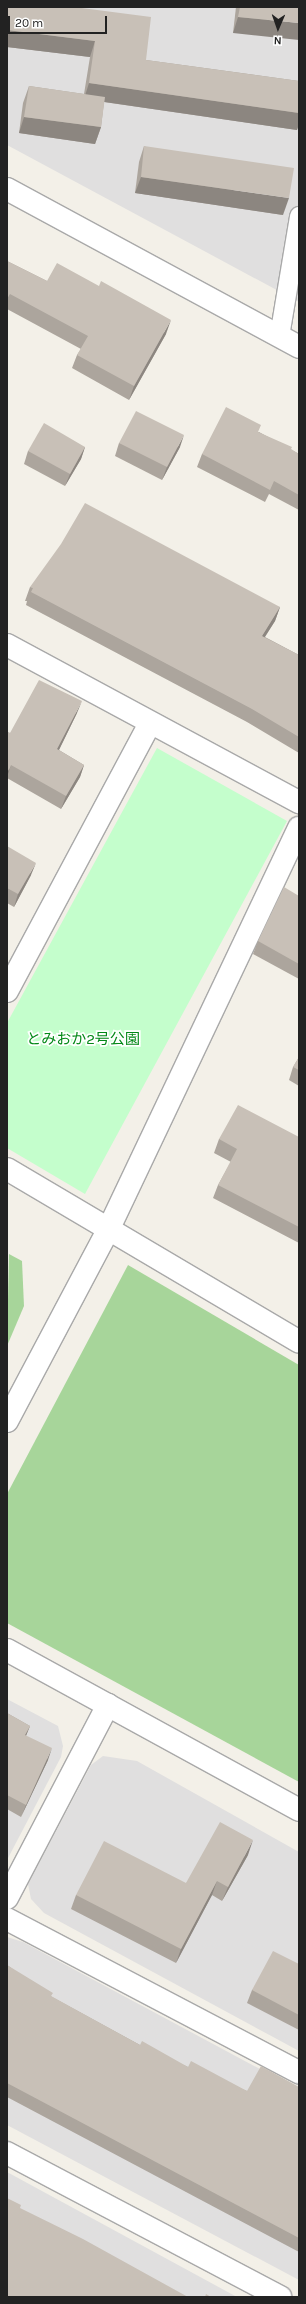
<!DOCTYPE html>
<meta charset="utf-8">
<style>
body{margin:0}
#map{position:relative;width:306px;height:2304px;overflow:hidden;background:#f3f0e8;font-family:Karla,"Noto Sans JP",sans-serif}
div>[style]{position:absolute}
.residential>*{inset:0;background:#e0dfdf}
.forest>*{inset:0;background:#a7d59a}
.park>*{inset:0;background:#c4fecc}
.roads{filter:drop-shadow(1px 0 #a9a9a9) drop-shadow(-1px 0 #a9a9a9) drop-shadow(0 1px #a9a9a9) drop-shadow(0 -1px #a9a9a9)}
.service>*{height:19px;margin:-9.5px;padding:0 9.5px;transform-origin:9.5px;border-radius:9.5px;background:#fff}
.minor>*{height:22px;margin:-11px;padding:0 11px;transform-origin:11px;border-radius:11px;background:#fff}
.tertiary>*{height:22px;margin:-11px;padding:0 11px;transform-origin:11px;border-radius:11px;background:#fff}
.wall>*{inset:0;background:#aca59d}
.shaded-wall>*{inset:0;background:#8c8680}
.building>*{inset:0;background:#c8c0b7}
span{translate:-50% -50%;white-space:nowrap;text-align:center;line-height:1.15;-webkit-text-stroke:3.5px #fff;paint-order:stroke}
.park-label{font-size:15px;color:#038817}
.frame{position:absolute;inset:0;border:8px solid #222;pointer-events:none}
.north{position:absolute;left:258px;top:8px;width:40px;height:40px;-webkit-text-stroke:3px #fff;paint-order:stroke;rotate:182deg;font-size:11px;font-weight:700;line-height:16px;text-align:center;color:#222}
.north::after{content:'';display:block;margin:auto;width:14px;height:18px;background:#222;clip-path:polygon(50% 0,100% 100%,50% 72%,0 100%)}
.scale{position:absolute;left:8px;top:16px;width:99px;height:18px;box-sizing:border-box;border:2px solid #222;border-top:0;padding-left:5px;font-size:12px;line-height:14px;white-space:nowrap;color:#222;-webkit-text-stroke:3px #fff;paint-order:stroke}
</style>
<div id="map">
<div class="residential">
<div style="clip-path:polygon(7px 7px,299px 7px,299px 302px,7px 145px)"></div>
<div style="clip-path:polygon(7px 1699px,58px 1726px,63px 1746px,61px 1757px,7px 1860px)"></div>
<div style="clip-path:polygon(103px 1756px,137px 1761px,299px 1852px,299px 2051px,44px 1913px,31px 1899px,28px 1884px,91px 1765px)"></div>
<div style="clip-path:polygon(7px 1937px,23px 1942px,299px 2090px,299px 2280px,7px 2125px)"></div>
<div style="clip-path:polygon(7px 2172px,237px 2297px,7px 2297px)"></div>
</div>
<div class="forest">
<div style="clip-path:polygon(9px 1254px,22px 1261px,24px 1306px,7px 1346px)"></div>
<div style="clip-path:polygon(128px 1265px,299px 1365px,299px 1782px,7px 1623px,7px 1494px)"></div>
</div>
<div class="park">
<div style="clip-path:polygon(157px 748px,287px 821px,85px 1194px,7px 1148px,7px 1023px)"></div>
</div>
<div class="roads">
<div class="service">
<div style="left:279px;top:336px;width:122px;rotate:-80.5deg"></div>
</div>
<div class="minor">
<div style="left:7px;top:645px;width:332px;rotate:28.3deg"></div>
<div style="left:7px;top:991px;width:304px;rotate:-61.9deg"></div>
<div style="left:7px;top:1169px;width:339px;rotate:30.6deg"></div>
<div style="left:7px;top:1421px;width:218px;rotate:-62.1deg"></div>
<div style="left:109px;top:1228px;width:443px;rotate:-64.6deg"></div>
<div style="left:7px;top:1898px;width:218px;rotate:-62.4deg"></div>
<div style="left:7px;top:1919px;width:330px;rotate:27.7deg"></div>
<div style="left:7px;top:2153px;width:309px;rotate:27.8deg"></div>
</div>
<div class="tertiary">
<div style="left:7px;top:189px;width:332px;rotate:28.4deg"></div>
<div style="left:7px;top:1650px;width:333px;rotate:28.7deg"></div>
</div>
</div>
<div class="wall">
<div style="clip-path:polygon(7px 7px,146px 60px,299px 81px,299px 124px,297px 130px,104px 102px,101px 127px,95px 144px,19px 133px,23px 103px,29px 86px,84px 94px,90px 57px,7px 47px)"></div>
<div style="clip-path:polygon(236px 7px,299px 7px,233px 33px)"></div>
<div style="clip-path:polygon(144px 146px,283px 215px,135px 193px,139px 162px)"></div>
<div style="clip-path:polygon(7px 261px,47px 281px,166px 334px,129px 400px,72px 368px,77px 355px,81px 349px,7px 309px)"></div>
<div style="clip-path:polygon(259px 432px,299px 454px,299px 510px,269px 494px,265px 502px,197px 467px,202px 454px)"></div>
<div style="clip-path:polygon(119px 443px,180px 447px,162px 480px,115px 456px)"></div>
<div style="clip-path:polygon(85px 447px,81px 459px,65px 486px,24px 464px,28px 451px)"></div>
<div style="clip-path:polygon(30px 587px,280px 607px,275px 621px,265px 637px,299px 655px,299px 753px,247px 722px,26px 605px,27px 601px,25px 601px)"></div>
<div style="clip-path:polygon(77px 713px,59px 750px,84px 765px,80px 777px,61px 809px,7px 778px,7px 732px,10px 733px)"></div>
<div style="clip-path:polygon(7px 846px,31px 875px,14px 907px,7px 903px)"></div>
<div style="clip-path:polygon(299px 896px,299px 979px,253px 954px,258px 941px)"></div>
<div style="clip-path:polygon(299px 1057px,299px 1086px,289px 1080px,293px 1067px)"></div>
<div style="clip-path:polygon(299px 1137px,299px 1243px,213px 1198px,218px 1185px,231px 1162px,214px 1153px,219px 1139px)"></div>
<div style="clip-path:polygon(7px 1713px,30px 1726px,26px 1736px,48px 1760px,21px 1817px,7px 1809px)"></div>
<div style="clip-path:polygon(248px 1855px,222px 1901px,212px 1895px,176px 1963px,71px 1909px,76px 1895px,186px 1883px)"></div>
<div style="clip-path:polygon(299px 1964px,299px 2030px,247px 2003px,252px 1990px)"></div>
<div style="clip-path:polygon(7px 1965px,52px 1997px,140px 2045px,188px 2067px,247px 2091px,299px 2087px,299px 2252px,7px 2097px)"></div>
</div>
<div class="shaded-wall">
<div style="clip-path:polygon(238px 17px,299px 23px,299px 40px,233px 33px)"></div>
<div style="clip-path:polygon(7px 30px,95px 41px,90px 57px,7px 47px)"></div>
<div style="clip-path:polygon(89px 83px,299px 113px,299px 124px,297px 130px,84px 99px)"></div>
<div style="clip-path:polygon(24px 117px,101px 127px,95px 144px,19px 133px)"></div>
<div style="clip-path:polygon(141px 177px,289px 198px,283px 215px,135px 193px)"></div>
<div style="clip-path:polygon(171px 320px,166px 334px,129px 400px,134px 386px)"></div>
<div style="clip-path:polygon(184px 435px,180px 447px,162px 480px,167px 467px)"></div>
<div style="clip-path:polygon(85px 447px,81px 459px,65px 486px,70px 474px)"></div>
<div style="clip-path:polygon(280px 607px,275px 621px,257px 649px,262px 636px)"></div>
<div style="clip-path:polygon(82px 701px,77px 713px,53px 762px,57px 749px)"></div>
<div style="clip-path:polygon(11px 765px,7px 777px,7px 774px)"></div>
<div style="clip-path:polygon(84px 765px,80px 777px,61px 809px,66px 796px)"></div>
<div style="clip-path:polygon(36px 863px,31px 875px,14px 907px,18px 894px)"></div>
<div style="clip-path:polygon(30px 1726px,25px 1738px,25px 1735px)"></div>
<div style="clip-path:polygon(52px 1748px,48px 1760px,21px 1817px,26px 1805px)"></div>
<div style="clip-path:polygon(253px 1840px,248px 1855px,222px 1901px,228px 1887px)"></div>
<div style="clip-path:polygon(217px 1881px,212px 1895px,176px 1963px,181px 1949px)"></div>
</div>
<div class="building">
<div style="clip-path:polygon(7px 7px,74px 7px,151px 17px,146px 60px,299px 81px,299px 113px,89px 83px,95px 41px,7px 30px)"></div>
<div style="clip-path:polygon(240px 7px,299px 7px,299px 23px,238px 17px)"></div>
<div style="clip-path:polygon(29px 86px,105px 97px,101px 127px,24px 117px)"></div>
<div style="clip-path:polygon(144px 146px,294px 168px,289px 198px,141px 177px)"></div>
<div style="clip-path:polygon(7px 261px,47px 281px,57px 263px,99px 286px,101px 281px,171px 320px,134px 386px,77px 355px,88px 336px,10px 294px,7px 299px)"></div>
<div style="clip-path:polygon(226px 407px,261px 425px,258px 432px,292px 447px,291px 449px,299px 454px,299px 495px,274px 481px,270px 490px,202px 454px)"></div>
<div style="clip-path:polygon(136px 411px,184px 435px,167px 467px,119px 443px)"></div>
<div style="clip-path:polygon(44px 423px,85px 447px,70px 474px,28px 451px)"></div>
<div style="clip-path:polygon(85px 503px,280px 607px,262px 636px,299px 655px,299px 737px,252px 709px,31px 592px,33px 588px,30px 587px,61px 544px)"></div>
<div style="clip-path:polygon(39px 680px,82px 701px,57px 749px,84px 765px,66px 796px,11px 765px,9px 770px,7px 769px,7px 732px,10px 733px)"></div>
<div style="clip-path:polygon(7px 846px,36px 863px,18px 894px,7px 888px)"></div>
<div style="clip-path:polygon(284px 887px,299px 896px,299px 964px,258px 941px)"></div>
<div style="clip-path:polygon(299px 1057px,299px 1070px,293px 1067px)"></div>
<div style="clip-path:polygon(238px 1105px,299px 1137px,299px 1227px,218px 1185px,237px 1149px,219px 1139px)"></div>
<div style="clip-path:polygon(7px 1713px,30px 1726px,25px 1735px,52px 1748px,26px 1805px,7px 1795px)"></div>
<div style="clip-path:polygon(220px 1822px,253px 1840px,228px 1887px,217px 1881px,181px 1949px,76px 1895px,104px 1841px,186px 1883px)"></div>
<div style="clip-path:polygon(273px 1951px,299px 1964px,299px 2015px,252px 1990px)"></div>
<div style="clip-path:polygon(7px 1965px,53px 1993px,51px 1996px,140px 2045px,142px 2041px,188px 2067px,191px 2061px,247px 2091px,261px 2066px,299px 2087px,299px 2238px,7px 2083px)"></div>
<div style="clip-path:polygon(7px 2198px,21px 2205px,20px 2208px,83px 2239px,188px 2297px,7px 2297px)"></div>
<div style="clip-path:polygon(206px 2294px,211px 2297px,205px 2297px)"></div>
</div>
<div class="park-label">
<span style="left:83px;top:1040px">とみおか2号公園</span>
</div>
<div class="frame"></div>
<div class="north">N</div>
<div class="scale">20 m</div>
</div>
